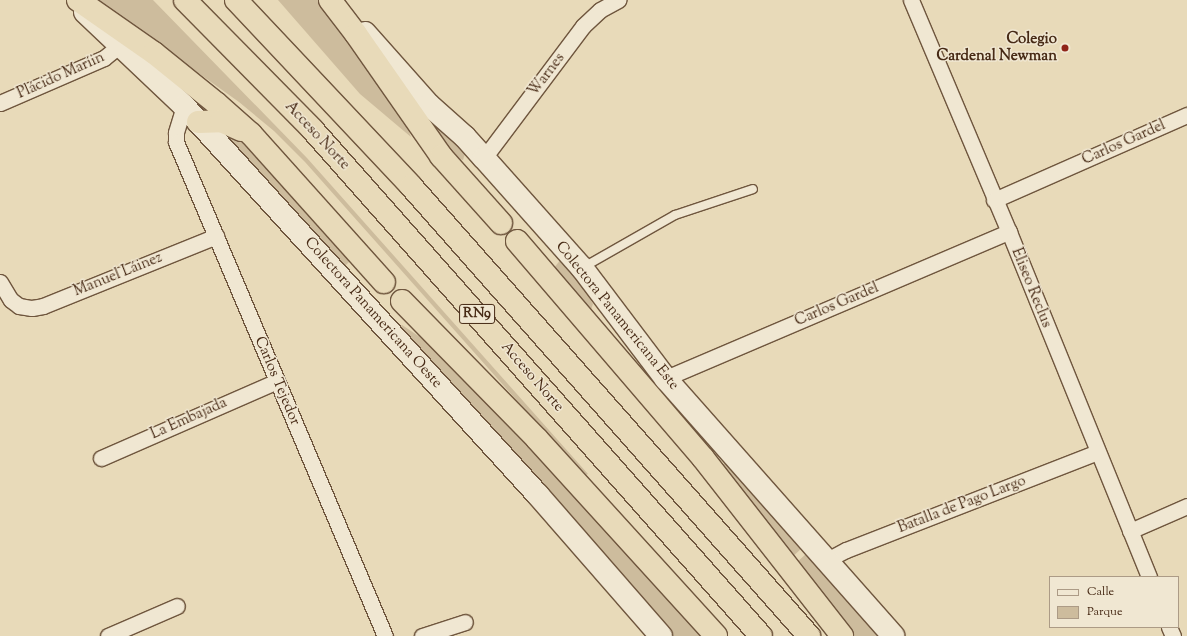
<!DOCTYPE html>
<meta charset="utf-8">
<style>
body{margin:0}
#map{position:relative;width:1187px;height:636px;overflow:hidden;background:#e8dab9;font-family:"Sorts Mill Goudy",serif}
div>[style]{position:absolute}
.green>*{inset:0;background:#cdbc9d}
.roads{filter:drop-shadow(1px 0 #6f563e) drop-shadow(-1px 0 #6f563e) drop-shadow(0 1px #6f563e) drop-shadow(0 -1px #6f563e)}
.lane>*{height:8px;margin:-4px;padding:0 4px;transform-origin:4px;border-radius:4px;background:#f0e7d2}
.street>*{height:15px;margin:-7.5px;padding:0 7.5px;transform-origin:7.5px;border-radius:7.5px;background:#f0e7d2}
.secondary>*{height:22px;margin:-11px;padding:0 11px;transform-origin:11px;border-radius:11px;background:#f0e7d2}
.highway>*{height:22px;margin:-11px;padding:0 11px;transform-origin:11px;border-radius:11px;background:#e8dab9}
.dots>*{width:11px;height:11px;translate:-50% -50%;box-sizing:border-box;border:2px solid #f0e7d2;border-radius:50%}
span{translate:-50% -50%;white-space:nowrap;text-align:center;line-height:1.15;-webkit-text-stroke:3px #f0e7d2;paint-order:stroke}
.shield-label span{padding:1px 3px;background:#f0e7d2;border:1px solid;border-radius:3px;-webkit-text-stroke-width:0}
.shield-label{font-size:14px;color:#472a15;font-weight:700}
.poi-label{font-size:15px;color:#472a15;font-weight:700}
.right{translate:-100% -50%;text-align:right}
.street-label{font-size:15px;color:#472a15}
.legend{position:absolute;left:1049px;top:576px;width:130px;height:52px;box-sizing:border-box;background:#f0e7d2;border:1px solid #ac9b86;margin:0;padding:5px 7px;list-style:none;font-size:12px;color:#472a15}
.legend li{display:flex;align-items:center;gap:8px;height:20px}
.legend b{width:20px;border:1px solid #ac9b86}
</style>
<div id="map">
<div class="green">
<div style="clip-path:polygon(96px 0,153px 0,307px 158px,588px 474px,584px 476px,305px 162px,274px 131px,239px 102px)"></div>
<div style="clip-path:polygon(278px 0,320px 0,407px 126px,411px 137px,360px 94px)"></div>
<div style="clip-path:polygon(405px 90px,467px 147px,463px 160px,460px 159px,447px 146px)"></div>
<div style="clip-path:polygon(214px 127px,232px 130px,254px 148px,351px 260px,341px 270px)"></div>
<div style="clip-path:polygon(561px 259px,584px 288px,593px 304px,591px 310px,554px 268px)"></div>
<div style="clip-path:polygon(402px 325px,438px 349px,706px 636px,669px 636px,396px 331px)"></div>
<div style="clip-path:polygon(723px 464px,726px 464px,802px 548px,789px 560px,741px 494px)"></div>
<div style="clip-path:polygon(807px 553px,881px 636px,855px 636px,795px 564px)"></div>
</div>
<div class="roads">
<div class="lane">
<div style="left:582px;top:268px;width:107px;rotate:-29.7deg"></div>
<div style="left:675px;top:215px;width:82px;rotate:-18.4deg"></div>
</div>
<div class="street">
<div style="left:911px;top:0;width:252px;rotate:67.1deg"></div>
<div style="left:1009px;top:232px;width:372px;rotate:67.9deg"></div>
<div style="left:0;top:103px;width:113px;rotate:-23.4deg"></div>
<div style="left:104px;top:58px;width:19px;rotate:-39deg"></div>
<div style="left:184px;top:106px;width:28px;rotate:107deg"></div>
<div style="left:176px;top:133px;width:9px;rotate:90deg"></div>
<div style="left:176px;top:142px;width:536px;rotate:67.07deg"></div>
<div style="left:484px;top:158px;width:165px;rotate:-53.1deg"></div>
<div style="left:583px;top:26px;width:23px;rotate:-43deg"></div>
<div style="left:600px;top:10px;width:21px;rotate:-29deg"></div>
<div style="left:994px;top:200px;width:211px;rotate:-23.8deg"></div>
<div style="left:0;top:282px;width:21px;rotate:59deg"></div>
<div style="left:11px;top:300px;width:10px;rotate:37deg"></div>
<div style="left:19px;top:306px;width:13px;rotate:9deg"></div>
<div style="left:32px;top:308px;width:11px;rotate:-10deg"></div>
<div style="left:43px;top:306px;width:187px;rotate:-22deg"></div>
<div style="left:666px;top:378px;width:373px;rotate:-23.1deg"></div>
<div style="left:101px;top:458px;width:192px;rotate:-23.6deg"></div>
<div style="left:1130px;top:531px;width:62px;rotate:-23.7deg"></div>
<div style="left:827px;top:560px;width:21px;rotate:-28deg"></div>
<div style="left:846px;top:550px;width:270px;rotate:-21.3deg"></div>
<div style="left:1169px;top:627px;width:10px;rotate:66deg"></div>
<div style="left:108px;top:636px;width:75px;rotate:-23.5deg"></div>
<div style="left:422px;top:636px;width:45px;rotate:-18deg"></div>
</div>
<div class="secondary">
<div style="left:85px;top:12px;width:137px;rotate:43.5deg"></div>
<div style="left:184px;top:106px;width:526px;rotate:47.7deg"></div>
<div style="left:538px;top:495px;width:187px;rotate:48.9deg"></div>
<div style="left:365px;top:33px;width:96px;rotate:48.4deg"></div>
<div style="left:429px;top:105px;width:48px;rotate:41.6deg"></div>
<div style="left:465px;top:137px;width:28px;rotate:48deg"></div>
<div style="left:484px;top:158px;width:147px;rotate:48.3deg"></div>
<div style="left:582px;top:268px;width:139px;rotate:52.9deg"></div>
<div style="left:666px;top:379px;width:343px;rotate:48.5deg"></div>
</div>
<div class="highway">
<div style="left:78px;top:0;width:93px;rotate:34.9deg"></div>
<div style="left:154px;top:53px;width:80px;rotate:38.9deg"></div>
<div style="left:216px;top:103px;width:47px;rotate:41.5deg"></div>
<div style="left:251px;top:134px;width:199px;rotate:48.1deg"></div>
<div style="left:185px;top:0;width:181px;rotate:45.4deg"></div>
<div style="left:312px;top:129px;width:677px;rotate:48.47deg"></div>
<div style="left:236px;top:0;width:255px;rotate:46.7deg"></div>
<div style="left:411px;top:186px;width:601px;rotate:48.51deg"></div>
<div style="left:330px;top:0;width:43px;rotate:52.6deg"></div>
<div style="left:356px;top:34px;width:149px;rotate:55.1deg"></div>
<div style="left:441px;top:156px;width:90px;rotate:48.2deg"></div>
<div style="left:198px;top:122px;width:23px;rotate:-2deg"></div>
<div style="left:221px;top:121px;width:22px;rotate:24deg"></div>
<div style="left:517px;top:241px;width:286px;rotate:49.4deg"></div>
<div style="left:703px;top:458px;width:226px;rotate:52deg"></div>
<div style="left:402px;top:301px;width:193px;rotate:45.6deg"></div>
<div style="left:537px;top:439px;width:266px;rotate:47.7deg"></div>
</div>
</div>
<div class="dots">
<div style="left:1065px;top:48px;background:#8f2418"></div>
</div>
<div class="shield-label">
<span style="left:477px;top:314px">RN9</span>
</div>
<div class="poi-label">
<span class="right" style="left:1057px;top:48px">Colegio<br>Cardenal Newman</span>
</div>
<div class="street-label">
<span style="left:547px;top:75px;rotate:-53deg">Warnes</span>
<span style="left:61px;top:76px;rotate:-24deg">Plácido Maríin</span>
<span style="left:317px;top:136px;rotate:47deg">Acceso Norte</span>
<span style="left:1124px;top:143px;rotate:-24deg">Carlos Gardel</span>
<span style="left:118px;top:275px;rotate:-22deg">Manuel Láinez</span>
<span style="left:1031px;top:288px;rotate:68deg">Eliseo Reclus</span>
<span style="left:837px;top:305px;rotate:-23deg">Carlos Gardel</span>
<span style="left:373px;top:313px;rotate:48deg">Colectora Panamericana Oeste</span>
<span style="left:617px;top:316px;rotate:51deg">Colectora Panamericana Este</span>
<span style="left:532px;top:377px;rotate:49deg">Acceso Norte</span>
<span style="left:277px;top:381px;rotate:67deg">Carlos Tejedor</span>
<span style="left:189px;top:419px;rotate:-24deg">La Embajada</span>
<span style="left:962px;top:505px;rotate:-21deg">Batalla de Pago Largo</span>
</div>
<ul class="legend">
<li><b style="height:5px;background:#f0e7d2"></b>Calle</li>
<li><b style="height:11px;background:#cdbc9d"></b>Parque</li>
</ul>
</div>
